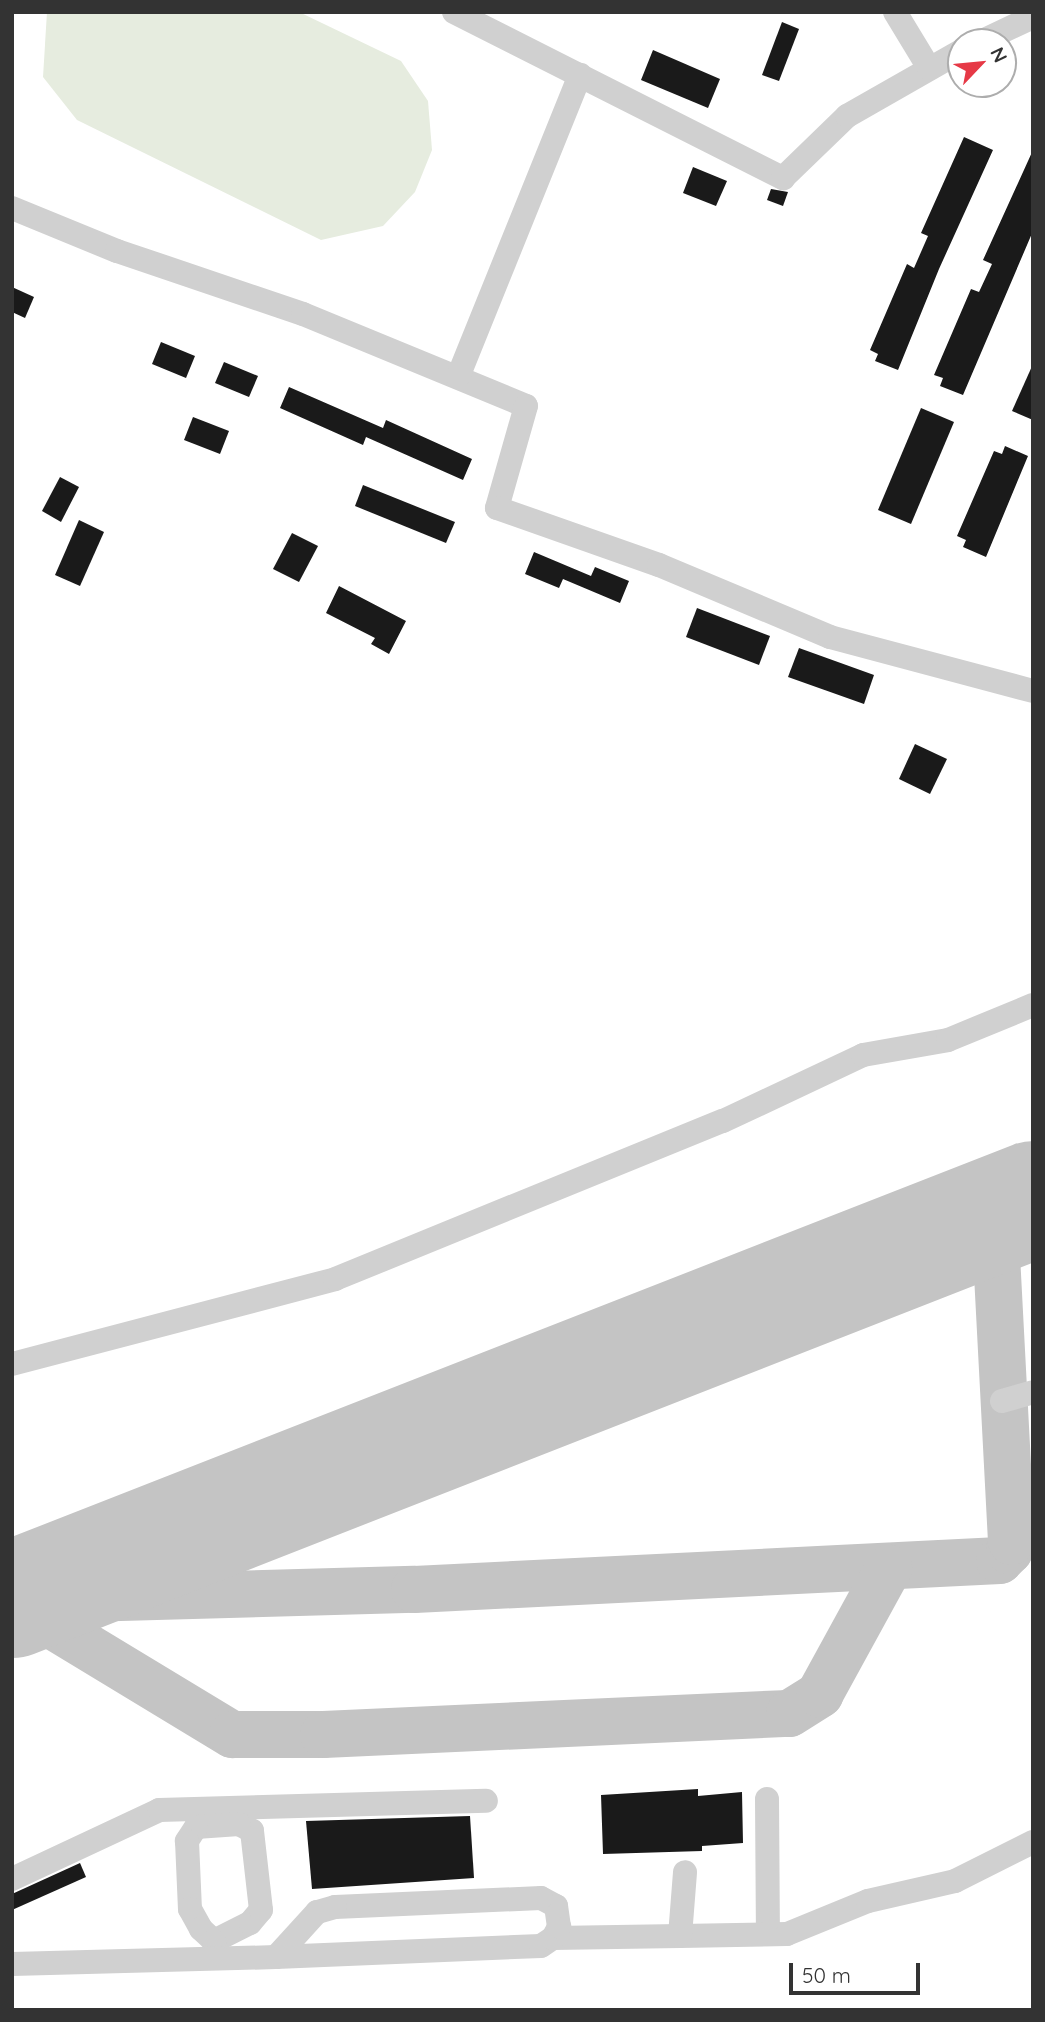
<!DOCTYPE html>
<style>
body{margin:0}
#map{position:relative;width:1045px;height:2022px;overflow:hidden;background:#fff;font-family:Quicksand,sans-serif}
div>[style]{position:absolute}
.green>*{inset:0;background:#e6ecdf}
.taxiway>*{height:47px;margin:-23.5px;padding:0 23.5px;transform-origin:23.5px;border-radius:23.5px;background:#c4c4c4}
.runway>*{height:117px;margin:-58.5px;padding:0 58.5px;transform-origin:58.5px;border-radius:58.5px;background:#c4c4c4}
.building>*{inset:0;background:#1a1a1a}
.minor>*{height:24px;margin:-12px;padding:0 12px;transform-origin:12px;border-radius:12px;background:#d0d0d0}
span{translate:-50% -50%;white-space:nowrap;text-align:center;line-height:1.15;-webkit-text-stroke:7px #fff;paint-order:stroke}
.frame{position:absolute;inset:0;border:14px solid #333;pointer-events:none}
.north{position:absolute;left:947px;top:28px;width:70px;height:70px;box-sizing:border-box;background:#fff;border:2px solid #adadad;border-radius:50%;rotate:64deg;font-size:19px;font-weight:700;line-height:28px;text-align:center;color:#333}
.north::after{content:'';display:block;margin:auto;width:24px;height:32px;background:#e63946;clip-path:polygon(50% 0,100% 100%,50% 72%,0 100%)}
.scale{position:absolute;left:789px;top:1963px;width:131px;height:32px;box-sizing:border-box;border:4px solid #333;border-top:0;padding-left:9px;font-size:21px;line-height:24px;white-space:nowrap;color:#333;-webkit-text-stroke:5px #fff;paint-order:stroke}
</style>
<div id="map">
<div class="green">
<div style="clip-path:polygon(47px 12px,299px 12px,401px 61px,428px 101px,432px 150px,415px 192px,383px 226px,321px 240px,77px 120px,43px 77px)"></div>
</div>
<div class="taxiway">
<div style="left:12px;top:1600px;width:402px;rotate:-1.6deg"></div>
<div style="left:414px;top:1589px;width:586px;rotate:-2.84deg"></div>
<div style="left:999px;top:1560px;width:14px;rotate:-45deg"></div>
<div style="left:1009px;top:1550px;width:9px;rotate:-77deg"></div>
<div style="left:1011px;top:1541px;width:327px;rotate:-93deg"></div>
<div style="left:12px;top:1601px;width:257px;rotate:31.2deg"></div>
<div style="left:232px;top:1734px;width:91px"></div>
<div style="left:323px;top:1734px;width:466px;rotate:-2.6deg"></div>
<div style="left:789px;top:1713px;width:36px;rotate:-32deg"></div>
<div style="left:819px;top:1694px;width:144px;rotate:-61.3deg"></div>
</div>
<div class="runway">
<div style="left:12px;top:1599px;width:1097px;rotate:-21.39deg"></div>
</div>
<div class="building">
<div style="clip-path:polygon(782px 22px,799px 29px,779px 81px,762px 75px)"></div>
<div style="clip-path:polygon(653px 50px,720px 79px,708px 108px,641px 80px)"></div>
<div style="clip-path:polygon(964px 137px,993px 150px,939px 269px,898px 370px,875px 361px,878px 354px,870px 350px,907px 264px,914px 268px,928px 236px,921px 233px)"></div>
<div style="clip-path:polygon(1033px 150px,1033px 231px,963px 395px,940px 386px,943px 378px,934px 375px,971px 289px,979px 292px,992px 264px,983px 260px)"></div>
<div style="clip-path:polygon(693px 167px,727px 181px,716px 206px,683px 193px)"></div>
<div style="clip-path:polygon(771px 189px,788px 192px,783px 206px,767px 200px)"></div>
<div style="clip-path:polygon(12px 287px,34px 297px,25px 318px,12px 312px)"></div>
<div style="clip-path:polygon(161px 342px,195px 356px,186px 378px,152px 364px)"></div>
<div style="clip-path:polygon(224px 362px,258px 376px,249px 397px,215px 383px)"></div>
<div style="clip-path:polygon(1033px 364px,1033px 420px,1012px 411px)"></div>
<div style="clip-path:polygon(289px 387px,383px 428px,386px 420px,472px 459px,463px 480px,366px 437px,363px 445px,280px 408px)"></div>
<div style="clip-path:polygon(921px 408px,954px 422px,911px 524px,878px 510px)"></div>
<div style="clip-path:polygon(193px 417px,229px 431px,220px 454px,184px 440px)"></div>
<div style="clip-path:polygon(1005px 446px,1028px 456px,986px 557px,963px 547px,966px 540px,957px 536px,994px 451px,1002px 454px)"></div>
<div style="clip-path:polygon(60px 477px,79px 487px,61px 522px,42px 511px)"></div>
<div style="clip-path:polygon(363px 485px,455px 522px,446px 543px,355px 506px)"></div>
<div style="clip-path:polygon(79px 520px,104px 532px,80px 586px,55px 575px)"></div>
<div style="clip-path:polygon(292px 533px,318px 546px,299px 582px,273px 569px)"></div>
<div style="clip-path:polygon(534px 552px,591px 576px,595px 567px,629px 581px,620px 603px,563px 579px,559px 588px,525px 574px)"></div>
<div style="clip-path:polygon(339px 586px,406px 621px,389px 654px,371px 644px,375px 638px,326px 613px)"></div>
<div style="clip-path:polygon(697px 608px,770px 636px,759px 665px,686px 637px)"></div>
<div style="clip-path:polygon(799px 648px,874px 675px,864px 704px,788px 677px)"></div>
<div style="clip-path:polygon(915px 744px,947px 759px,930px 794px,899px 779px)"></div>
<div style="clip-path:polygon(698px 1789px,698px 1796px,742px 1792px,743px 1843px,702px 1846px,702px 1851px,603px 1854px,601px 1795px)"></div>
<div style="clip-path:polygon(470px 1816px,474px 1878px,312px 1889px,306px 1821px)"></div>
<div style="clip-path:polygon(80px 1863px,86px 1877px,12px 1910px,12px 1894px)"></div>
</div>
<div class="minor">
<div style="left:454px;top:12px;width:369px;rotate:26.8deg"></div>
<div style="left:783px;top:178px;width:89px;rotate:-44.1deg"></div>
<div style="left:847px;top:116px;width:131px;rotate:-29.7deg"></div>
<div style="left:895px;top:12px;width:66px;rotate:58.7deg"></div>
<div style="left:980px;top:42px;width:59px;rotate:-25.3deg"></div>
<div style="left:12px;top:208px;width:113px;rotate:22.3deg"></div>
<div style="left:117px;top:251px;width:196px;rotate:18.7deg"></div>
<div style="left:303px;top:314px;width:241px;rotate:22.4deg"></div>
<div style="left:526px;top:406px;width:106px;rotate:105.9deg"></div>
<div style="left:497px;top:508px;width:172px;rotate:19.4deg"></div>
<div style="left:659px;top:565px;width:186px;rotate:22.8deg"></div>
<div style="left:830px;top:637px;width:210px;rotate:14.9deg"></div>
<div style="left:458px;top:377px;width:326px;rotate:-68deg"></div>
<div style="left:12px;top:1364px;width:334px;rotate:-14.7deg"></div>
<div style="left:335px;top:1279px;width:419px;rotate:-22.2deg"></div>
<div style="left:723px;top:1121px;width:155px;rotate:-25.2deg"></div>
<div style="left:863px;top:1055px;width:86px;rotate:-10deg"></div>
<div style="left:948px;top:1040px;width:92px;rotate:-22.4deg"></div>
<div style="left:1002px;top:1401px;width:32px;rotate:-16deg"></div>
<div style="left:767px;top:1799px;width:135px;rotate:89.6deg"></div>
<div style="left:12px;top:1879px;width:162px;rotate:-25.1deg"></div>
<div style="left:159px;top:1810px;width:327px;rotate:-1.6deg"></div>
<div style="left:680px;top:1936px;width:107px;rotate:-1.1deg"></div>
<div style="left:787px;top:1934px;width:87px;rotate:-22.2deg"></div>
<div style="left:868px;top:1901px;width:89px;rotate:-12.9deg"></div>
<div style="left:955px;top:1881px;width:87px;rotate:-26.6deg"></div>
<div style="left:553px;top:1938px;width:127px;rotate:-0.9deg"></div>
<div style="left:680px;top:1936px;width:64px;rotate:-85.5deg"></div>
<div style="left:214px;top:1941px;width:40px;rotate:-26.6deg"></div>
<div style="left:250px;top:1923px;width:17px;rotate:-50deg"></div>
<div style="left:261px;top:1910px;width:80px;rotate:-96.5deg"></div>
<div style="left:252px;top:1831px;width:15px;rotate:-152deg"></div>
<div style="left:239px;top:1824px;width:43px;rotate:176deg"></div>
<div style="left:196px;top:1827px;width:17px;rotate:123deg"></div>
<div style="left:187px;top:1841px;width:68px;rotate:87.5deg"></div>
<div style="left:190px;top:1909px;width:23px;rotate:61deg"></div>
<div style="left:201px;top:1929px;width:18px;rotate:43deg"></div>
<div style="left:214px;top:1941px;width:17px;rotate:83deg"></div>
<div style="left:12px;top:1964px;width:264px;rotate:-1.5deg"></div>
<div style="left:276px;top:1957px;width:265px;rotate:-2.4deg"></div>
<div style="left:541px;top:1946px;width:14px;rotate:-34deg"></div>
<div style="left:553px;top:1938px;width:13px;rotate:-61deg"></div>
<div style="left:559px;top:1927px;width:21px;rotate:-98deg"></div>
<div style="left:556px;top:1906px;width:17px;rotate:-152deg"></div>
<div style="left:541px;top:1898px;width:206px;rotate:177.5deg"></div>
<div style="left:335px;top:1907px;width:19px;rotate:164deg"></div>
<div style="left:317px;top:1912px;width:61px;rotate:132.3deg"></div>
</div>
<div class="frame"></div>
<div class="north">N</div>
<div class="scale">50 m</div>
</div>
